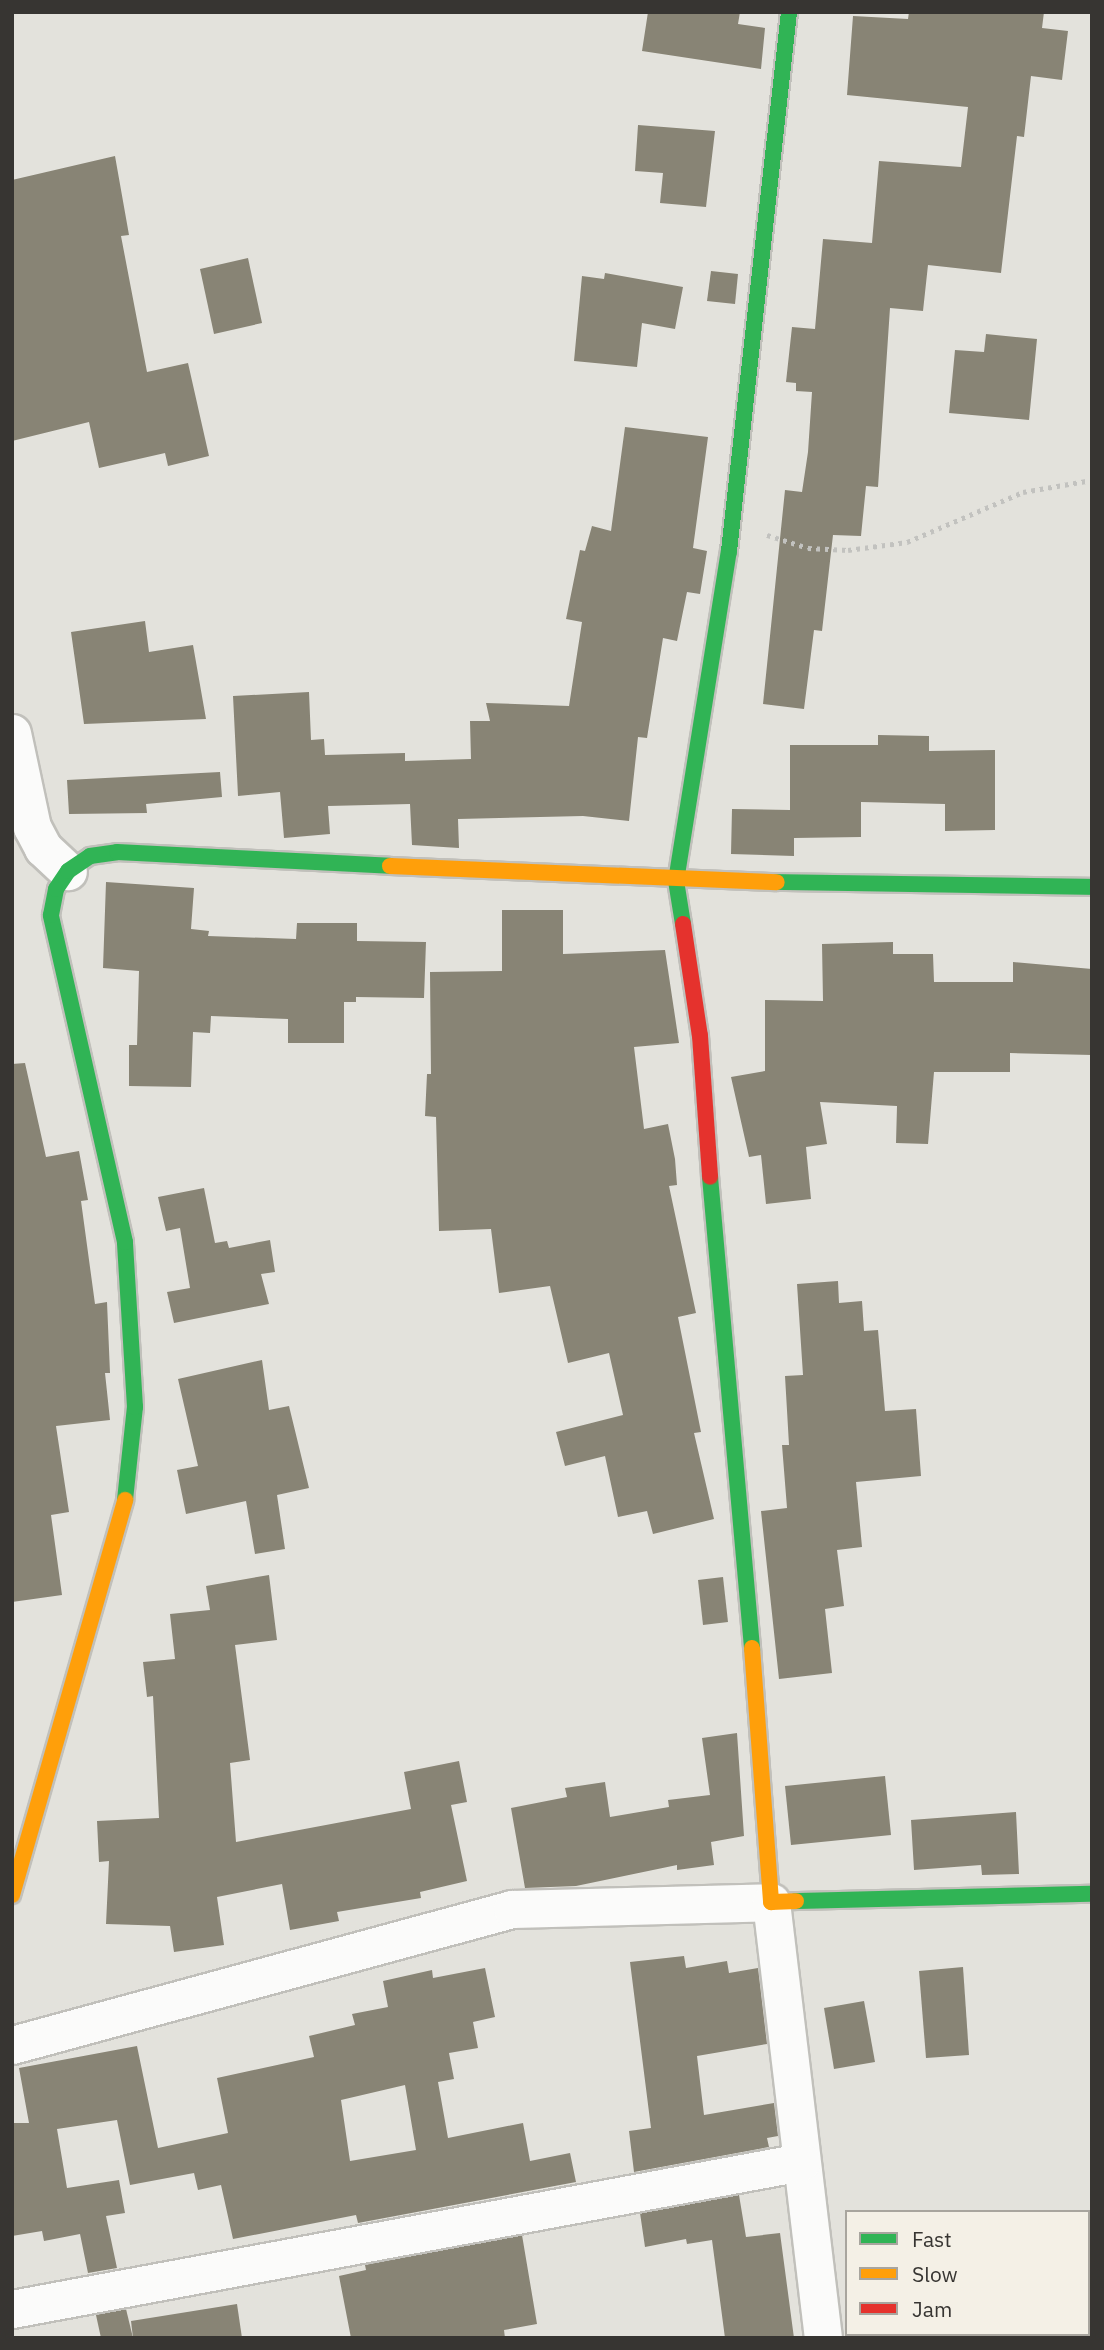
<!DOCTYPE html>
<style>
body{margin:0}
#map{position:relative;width:1104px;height:2350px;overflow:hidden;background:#e3e2dc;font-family:"IBM Plex Sans",sans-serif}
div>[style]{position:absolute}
.building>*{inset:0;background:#888475}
.path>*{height:4.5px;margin-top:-2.25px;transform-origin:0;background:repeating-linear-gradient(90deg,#c2c2bf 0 3.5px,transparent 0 8.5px)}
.roads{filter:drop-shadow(2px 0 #c1c0bb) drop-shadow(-2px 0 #c1c0bb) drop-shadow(0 2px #c1c0bb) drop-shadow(0 -2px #c1c0bb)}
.street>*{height:37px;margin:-18.5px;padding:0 18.5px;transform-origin:18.5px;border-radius:18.5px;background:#fbfbfa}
.fast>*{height:16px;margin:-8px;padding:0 8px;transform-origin:8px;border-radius:8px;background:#30b455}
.slow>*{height:16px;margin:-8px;padding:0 8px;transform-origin:8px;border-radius:8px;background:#ff9f0a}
.jam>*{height:16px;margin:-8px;padding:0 8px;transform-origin:8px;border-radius:8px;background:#e5322d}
span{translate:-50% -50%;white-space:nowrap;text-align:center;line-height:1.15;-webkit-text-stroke:7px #f4f0e6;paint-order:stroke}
.frame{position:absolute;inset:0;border:14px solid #373532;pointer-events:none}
.legend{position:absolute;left:845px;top:2210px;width:245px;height:126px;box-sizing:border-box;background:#f4f0e6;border:2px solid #a8a59e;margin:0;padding:9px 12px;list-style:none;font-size:21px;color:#373532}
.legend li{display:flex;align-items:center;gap:14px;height:35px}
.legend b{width:35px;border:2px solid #a8a59e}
</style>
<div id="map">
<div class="building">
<div style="clip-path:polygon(648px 12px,740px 12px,738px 24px,765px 28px,761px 69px,642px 51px)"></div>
<div style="clip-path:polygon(909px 12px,1044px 12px,1042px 28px,1068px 31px,1062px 80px,1031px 76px,1024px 137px,1017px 136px,1001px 273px,928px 265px,923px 311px,890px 308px,878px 487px,866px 486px,861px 536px,833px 535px,822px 631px,814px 630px,804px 709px,763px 704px,785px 490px,802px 492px,808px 452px,812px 392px,796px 391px,796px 383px,786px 382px,792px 327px,815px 329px,823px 239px,872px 243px,879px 161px,961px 167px,968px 107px,847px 95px,853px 16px,908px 19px)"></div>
<div style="clip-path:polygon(638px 125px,715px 131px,706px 207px,660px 203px,663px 173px,635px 171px)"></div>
<div style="clip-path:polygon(115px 156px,129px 235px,121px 236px,147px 372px,188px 363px,209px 456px,168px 466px,165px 453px,99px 468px,89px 422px,12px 441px,12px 180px)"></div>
<div style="clip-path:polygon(248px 258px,262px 323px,214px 334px,200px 269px)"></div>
<div style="clip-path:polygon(711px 271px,738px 274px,735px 304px,707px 301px)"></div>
<div style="clip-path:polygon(605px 273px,683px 287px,675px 329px,642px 323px,637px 367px,574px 361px,582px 276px,604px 279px)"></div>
<div style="clip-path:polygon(986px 334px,1037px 339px,1029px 420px,949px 413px,955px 350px,984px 352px)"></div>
<div style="clip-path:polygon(625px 427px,708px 437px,693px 548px,707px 551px,700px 594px,687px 592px,677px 641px,663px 638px,647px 738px,638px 737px,629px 821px,583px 816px,458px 819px,459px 848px,412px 845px,410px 804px,328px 806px,330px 834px,284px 838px,280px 792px,238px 796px,233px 696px,309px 692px,311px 740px,324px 739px,325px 755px,405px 753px,405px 761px,471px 759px,470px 721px,490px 721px,486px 703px,569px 706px,582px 622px,566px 619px,580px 550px,585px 551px,592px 526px,611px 531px)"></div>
<div style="clip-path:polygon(145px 621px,149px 652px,193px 645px,206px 719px,84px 724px,71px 632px)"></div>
<div style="clip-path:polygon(878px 735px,929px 736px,929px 751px,995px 750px,995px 830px,945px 831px,945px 804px,861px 802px,861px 837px,794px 838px,794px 856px,731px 854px,732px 809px,790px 810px,790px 745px,878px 745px)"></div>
<div style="clip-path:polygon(220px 772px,222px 797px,146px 804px,147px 813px,69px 814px,67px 780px)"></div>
<div style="clip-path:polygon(106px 882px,194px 888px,191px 929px,209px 931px,208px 936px,296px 939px,297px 923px,357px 923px,357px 941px,426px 942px,424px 998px,356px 997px,356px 1002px,344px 1002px,344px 1043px,288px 1043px,288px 1019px,211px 1016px,210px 1033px,193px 1032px,191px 1087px,129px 1086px,129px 1045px,137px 1045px,139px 971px,103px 968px)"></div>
<div style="clip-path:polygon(502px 910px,563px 910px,563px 954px,665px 950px,679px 1043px,634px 1047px,644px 1129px,668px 1124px,675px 1159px,677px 1185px,669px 1186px,696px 1313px,678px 1317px,701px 1432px,694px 1433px,714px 1519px,653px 1534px,647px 1511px,618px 1517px,605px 1456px,565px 1466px,556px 1432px,623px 1415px,609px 1353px,568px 1363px,550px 1286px,499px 1293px,491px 1229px,439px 1231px,436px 1117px,425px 1116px,427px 1074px,431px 1074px,430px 972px,502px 971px)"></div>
<div style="clip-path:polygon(893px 942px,893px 954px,933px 954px,934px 982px,1013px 982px,1013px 962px,1092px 969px,1092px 1055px,1010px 1053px,1010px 1072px,934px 1072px,928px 1144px,896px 1143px,897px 1106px,820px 1102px,827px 1144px,806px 1147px,811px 1199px,766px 1204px,761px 1155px,749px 1157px,731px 1077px,765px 1071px,765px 1000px,823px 1001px,822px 944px)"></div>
<div style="clip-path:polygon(25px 1063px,46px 1157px,79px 1151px,88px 1200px,81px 1201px,95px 1304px,107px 1302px,110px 1373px,105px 1373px,110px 1420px,56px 1426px,69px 1512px,51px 1515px,62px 1595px,12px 1602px,12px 1064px)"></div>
<div style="clip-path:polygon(204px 1188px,215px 1243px,227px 1241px,229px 1248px,270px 1240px,275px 1272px,261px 1274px,269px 1304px,174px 1323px,167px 1292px,190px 1288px,180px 1228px,166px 1231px,158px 1197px)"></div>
<div style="clip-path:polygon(838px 1281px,839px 1303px,862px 1301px,864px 1331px,878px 1330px,885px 1411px,916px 1409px,921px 1476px,856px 1482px,862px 1547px,837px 1550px,844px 1606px,825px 1609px,832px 1673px,779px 1679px,761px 1511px,787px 1508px,782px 1445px,789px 1445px,785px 1376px,803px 1375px,797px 1284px)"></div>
<div style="clip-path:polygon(262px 1360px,269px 1410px,289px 1406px,309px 1488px,277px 1495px,285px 1549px,255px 1554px,246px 1501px,186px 1514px,177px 1470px,198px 1466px,178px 1379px)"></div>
<div style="clip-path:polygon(269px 1575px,277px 1640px,235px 1645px,250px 1760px,230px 1763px,236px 1842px,411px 1809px,404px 1772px,459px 1761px,467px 1802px,451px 1805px,467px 1881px,420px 1892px,421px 1898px,337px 1912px,339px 1921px,290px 1930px,282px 1884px,217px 1897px,224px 1945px,174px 1952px,170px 1926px,106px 1924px,109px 1861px,99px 1862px,97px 1821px,159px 1818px,153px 1696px,147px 1697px,143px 1662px,175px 1659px,170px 1614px,210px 1610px,206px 1586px)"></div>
<div style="clip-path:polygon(723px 1577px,728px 1622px,703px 1625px,698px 1580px)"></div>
<div style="clip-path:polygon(737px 1733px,744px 1836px,711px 1842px,714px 1865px,677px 1870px,677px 1865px,576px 1886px,525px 1888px,511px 1808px,567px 1797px,565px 1788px,605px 1782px,610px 1817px,669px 1807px,668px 1800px,710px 1795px,702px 1738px)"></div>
<div style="clip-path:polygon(885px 1776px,891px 1835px,791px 1845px,785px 1786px)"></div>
<div style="clip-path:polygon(1016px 1812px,1019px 1874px,982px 1875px,981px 1865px,914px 1870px,911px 1820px)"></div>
<div style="clip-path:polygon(684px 1956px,686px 1968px,727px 1961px,729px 1973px,758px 1968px,767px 2044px,697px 2056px,704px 2115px,774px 2103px,778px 2136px,767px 2138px,769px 2147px,634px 2172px,629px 2131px,651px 2128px,630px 1962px)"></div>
<div style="clip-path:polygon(963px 1967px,969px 2055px,926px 2058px,919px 1971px)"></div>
<div style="clip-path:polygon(evenodd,485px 1968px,495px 2017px,473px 2022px,478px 2048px,449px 2053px,454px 2079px,438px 2082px,448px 2138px,523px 2123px,530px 2161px,570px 2153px,576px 2182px,358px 2223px,356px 2215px,233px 2239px,221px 2185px,198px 2190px,194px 2173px,130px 2185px,117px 2120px,57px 2129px,67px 2188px,119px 2180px,125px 2213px,106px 2216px,117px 2268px,88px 2273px,80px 2234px,44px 2241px,42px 2231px,12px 2236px,12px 2123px,29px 2123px,19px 2068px,137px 2046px,158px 2148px,228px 2133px,217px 2078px,314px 2057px,309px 2036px,355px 2025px,352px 2014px,388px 2007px,383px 1981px,432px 1970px,433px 1978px,485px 1968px,405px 2085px,416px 2150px,350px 2161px,341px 2100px,405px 2085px)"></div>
<div style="clip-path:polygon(864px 2001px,875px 2062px,834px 2069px,824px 2008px)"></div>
<div style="clip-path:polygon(739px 2195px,746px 2237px,780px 2233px,794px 2338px,725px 2338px,712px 2240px,687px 2244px,686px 2239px,645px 2247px,640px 2213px)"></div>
<div style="clip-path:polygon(522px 2235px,537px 2324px,504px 2330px,505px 2338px,351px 2338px,339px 2276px,366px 2270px,365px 2265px)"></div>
<div style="clip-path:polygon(237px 2304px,242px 2338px,133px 2338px,131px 2321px)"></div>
<div style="clip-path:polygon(126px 2309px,133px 2338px,101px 2338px,96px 2315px)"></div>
</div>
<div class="path">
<div style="left:767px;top:535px;width:43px;rotate:17.6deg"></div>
<div style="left:808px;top:548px;width:40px;rotate:2.9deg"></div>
<div style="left:848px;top:550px;width:60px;rotate:-7.7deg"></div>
<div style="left:907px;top:542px;width:126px;rotate:-23.3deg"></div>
<div style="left:1023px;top:492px;width:70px;rotate:-9.9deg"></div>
</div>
<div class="roads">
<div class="street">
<div style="left:12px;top:733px;width:96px;rotate:78deg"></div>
<div style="left:32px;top:827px;width:24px;rotate:62deg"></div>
<div style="left:43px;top:848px;width:34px;rotate:43deg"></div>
<div style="left:12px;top:2045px;width:518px;rotate:-15.22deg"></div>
<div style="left:512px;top:1909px;width:259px;rotate:-1.5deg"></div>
<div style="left:771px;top:1902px;width:439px;rotate:83.2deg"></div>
<div style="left:12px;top:2309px;width:803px;rotate:-10.55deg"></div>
</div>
<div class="fast">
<div style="left:777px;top:882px;width:315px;rotate:0.9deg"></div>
<div style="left:683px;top:924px;width:44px;rotate:-99.2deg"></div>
<div style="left:676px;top:881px;width:334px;rotate:-80.9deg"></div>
<div style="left:729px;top:551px;width:542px;rotate:-83.65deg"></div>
<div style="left:710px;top:1177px;width:473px;rotate:84.9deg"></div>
<div style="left:125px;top:1500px;width:94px;rotate:-83.9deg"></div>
<div style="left:135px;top:1407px;width:165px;rotate:-93.5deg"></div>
<div style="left:125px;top:1242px;width:335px;rotate:-102.8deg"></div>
<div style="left:51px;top:915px;width:26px;rotate:-79deg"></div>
<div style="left:56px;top:889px;width:22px;rotate:-56deg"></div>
<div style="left:68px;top:871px;width:27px;rotate:-34deg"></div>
<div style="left:90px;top:856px;width:27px;rotate:-8deg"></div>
<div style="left:117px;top:852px;width:273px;rotate:2.9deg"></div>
<div style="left:796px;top:1901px;width:296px;rotate:-1.4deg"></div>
</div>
<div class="slow">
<div style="left:390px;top:866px;width:387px;rotate:2.4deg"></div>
<div style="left:752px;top:1648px;width:255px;rotate:85.7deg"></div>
<div style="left:771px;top:1902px;width:25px;rotate:-2deg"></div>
<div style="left:12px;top:1895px;width:411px;rotate:-74deg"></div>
</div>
<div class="jam">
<div style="left:683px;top:924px;width:113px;rotate:81.4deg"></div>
<div style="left:700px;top:1036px;width:141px;rotate:85.9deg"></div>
</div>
</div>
<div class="frame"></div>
<ul class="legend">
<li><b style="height:9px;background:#30b455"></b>Fast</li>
<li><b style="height:9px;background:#ff9f0a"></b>Slow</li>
<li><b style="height:9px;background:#e5322d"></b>Jam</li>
</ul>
</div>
